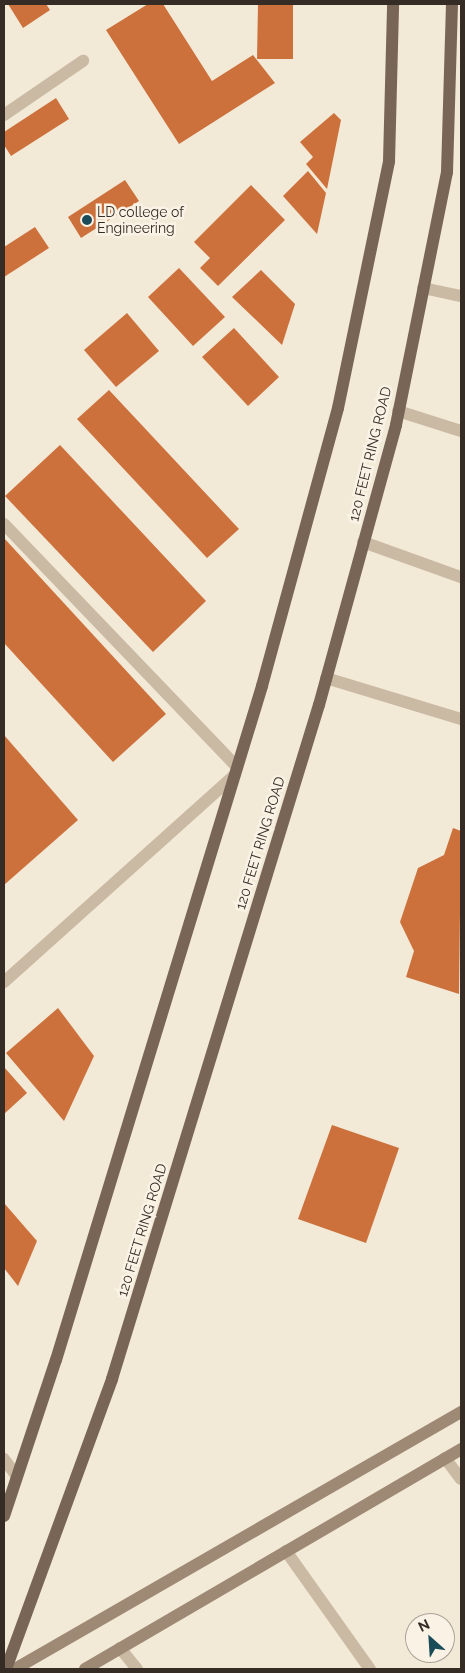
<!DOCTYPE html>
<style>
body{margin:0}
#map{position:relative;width:465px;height:1673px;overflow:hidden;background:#f2e9d7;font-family:Raleway,sans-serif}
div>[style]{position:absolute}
.building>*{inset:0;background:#cc713c}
.service>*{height:12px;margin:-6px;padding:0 6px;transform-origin:6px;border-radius:6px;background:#cbbaa3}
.minor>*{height:12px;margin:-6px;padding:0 6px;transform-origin:6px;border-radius:6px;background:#cbbaa3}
.secondary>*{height:12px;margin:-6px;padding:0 6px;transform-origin:6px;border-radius:6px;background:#9e8974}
.primary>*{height:12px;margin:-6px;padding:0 6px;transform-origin:6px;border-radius:6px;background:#786556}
.dots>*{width:14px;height:14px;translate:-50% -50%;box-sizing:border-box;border:2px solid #faf2e4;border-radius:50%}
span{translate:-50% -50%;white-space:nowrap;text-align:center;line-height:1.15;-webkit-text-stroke:5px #faf2e4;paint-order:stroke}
.poi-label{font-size:14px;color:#352c25}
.left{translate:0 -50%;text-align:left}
.street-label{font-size:14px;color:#352c25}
.frame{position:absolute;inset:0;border:5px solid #352c25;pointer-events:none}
.north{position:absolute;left:405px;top:1613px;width:50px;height:50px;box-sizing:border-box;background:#faf2e4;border:1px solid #aba398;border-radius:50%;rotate:334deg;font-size:14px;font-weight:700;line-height:20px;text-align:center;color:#352c25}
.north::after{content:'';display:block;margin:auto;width:18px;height:22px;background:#194c58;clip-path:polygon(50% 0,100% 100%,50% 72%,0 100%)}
</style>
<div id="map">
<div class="building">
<div style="clip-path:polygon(8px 4px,46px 4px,50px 10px,23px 28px)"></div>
<div style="clip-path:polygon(148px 4px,163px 4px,212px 81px,253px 55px,275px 83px,179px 144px,106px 30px)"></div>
<div style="clip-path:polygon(258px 4px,293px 4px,293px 59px,257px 59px)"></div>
<div style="clip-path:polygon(56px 98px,69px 119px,11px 156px,4px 145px,4px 132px)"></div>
<div style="clip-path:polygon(334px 113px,341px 120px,327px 189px,306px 164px,313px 157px,300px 142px)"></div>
<div style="clip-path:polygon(308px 171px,326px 193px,317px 234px,283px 196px)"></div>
<div style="clip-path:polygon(125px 180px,139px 201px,81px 238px,68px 217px)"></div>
<div style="clip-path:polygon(251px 185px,285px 220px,218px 286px,200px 268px,210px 258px,194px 242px)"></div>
<div style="clip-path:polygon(35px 227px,49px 248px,4px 277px,4px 247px)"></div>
<div style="clip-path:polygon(179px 268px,225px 317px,193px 346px,148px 297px)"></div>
<div style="clip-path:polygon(261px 270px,295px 304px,282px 345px,232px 297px)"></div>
<div style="clip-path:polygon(127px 313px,159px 351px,116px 387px,84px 350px)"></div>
<div style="clip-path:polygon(234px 328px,279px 377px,248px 406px,202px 357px)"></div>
<div style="clip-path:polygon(109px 390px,239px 529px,207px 558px,77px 419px)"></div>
<div style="clip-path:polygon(60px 445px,206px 601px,153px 652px,5px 496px)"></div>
<div style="clip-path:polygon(4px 538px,166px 714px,113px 762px,4px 643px)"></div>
<div style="clip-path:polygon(4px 735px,78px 820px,4px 885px)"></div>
<div style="clip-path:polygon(453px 828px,461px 831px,459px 994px,406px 977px,414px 951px,400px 922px,418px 868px,444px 855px)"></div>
<div style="clip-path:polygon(58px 1008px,94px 1056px,64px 1121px,6px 1053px)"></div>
<div style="clip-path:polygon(4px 1067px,27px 1093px,4px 1114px)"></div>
<div style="clip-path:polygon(332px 1125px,399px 1148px,366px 1243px,298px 1219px)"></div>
<div style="clip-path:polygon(4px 1203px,37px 1241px,18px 1286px,4px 1268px)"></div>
</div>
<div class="service">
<div style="left:4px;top:115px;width:96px;rotate:-34.4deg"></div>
</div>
<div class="minor">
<div style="left:423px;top:288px;width:39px;rotate:12deg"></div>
<div style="left:398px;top:411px;width:66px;rotate:17.6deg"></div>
<div style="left:4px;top:524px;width:337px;rotate:46.2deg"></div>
<div style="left:363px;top:542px;width:104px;rotate:19.7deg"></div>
<div style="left:326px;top:678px;width:141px;rotate:16.9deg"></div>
<div style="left:4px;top:982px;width:310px;rotate:-41.9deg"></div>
<div style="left:445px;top:1458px;width:26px;rotate:53deg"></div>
<div style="left:4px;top:1459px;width:21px;rotate:53deg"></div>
<div style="left:286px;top:1551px;width:145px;rotate:54.6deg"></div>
<div style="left:120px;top:1648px;width:27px;rotate:51deg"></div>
</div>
<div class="secondary">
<div style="left:15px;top:1669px;width:515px;rotate:-29.95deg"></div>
<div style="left:85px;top:1669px;width:436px;rotate:-30.3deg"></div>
</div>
<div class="primary">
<div style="left:4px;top:1516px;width:164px;rotate:-71.6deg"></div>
<div style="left:56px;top:1360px;width:705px;rotate:-73deg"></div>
<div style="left:262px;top:686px;width:288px;rotate:-74.7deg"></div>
<div style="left:338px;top:408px;width:252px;rotate:-78.3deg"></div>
<div style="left:389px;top:161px;width:157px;rotate:-88.5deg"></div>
<div style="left:6px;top:1669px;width:309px;rotate:-69.9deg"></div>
<div style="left:112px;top:1379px;width:705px;rotate:-72.93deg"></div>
<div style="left:319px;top:705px;width:290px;rotate:-74.6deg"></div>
<div style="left:396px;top:425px;width:258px;rotate:-78.6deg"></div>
<div style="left:447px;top:172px;width:168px;rotate:-88.3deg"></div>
</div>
<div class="dots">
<div style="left:87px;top:220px;background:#194c58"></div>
</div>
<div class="poi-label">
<span class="left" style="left:97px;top:220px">LD college of<br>Engineering</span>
</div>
<div class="street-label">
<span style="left:370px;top:454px;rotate:-76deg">120 FEET RING ROAD</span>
<span style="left:260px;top:843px;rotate:-73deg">120 FEET RING ROAD</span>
<span style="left:142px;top:1230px;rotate:-73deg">120 FEET RING ROAD</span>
</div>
<div class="frame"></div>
<div class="north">N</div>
</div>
